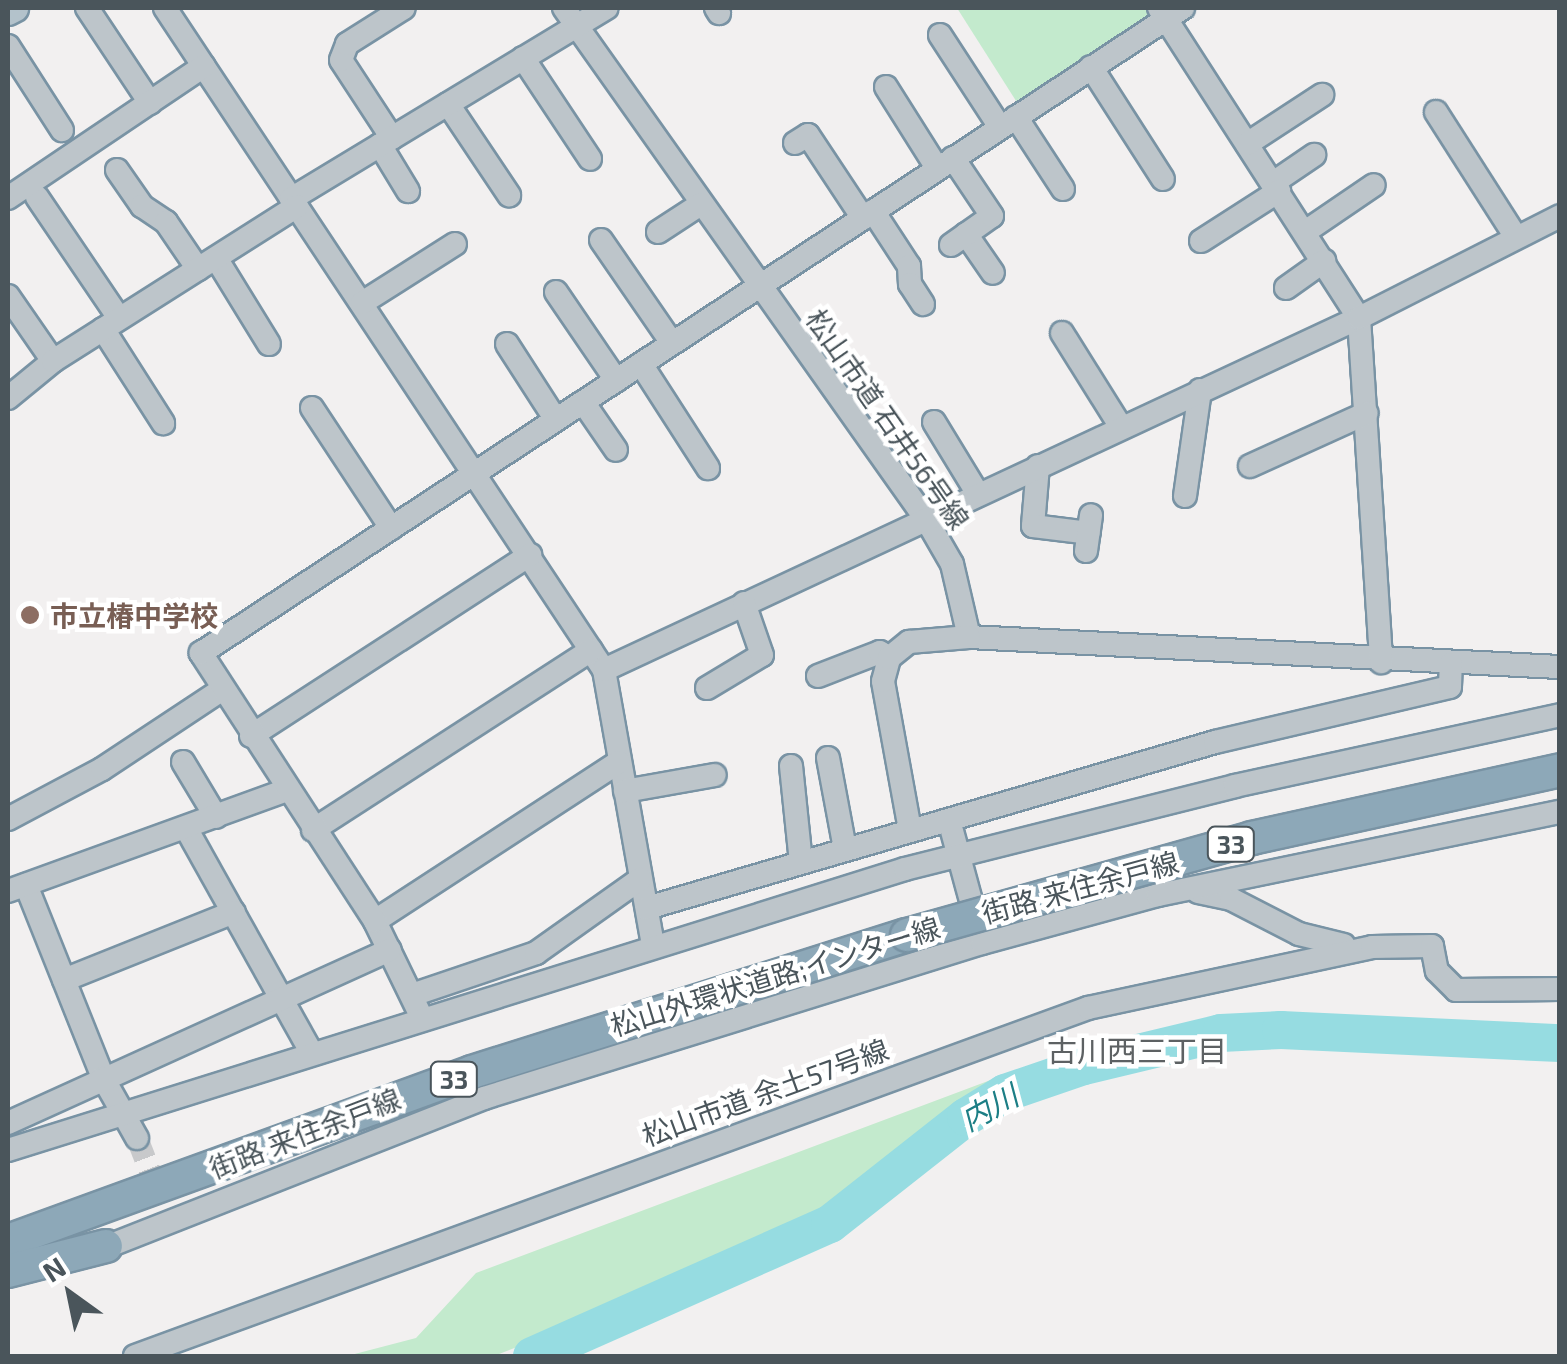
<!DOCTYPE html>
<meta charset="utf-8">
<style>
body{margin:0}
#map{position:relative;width:1567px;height:1364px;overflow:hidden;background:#f2f0f0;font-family:"Exo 2","Noto Sans JP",sans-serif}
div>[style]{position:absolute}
.green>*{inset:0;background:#c3eacd}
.river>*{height:38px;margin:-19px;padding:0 19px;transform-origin:19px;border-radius:19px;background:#96dce1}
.minor-tunnel>*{height:22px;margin-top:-11px;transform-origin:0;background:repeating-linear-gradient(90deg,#c8c9cb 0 22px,transparent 0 33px)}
.roads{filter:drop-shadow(2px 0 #7993a4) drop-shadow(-2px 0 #7993a4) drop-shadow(0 2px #7993a4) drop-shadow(0 -2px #7993a4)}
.minor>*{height:22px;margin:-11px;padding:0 11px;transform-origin:11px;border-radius:11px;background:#bdc5ca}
.major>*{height:28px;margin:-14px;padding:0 14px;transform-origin:14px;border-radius:14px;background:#b3c2cb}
.highway>*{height:32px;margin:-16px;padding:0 16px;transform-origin:16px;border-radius:16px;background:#8da8b8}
.bridges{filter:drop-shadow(2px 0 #7993a4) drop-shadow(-2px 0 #7993a4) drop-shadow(0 2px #7993a4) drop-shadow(0 -2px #7993a4)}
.highway-bridge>*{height:32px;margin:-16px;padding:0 16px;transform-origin:16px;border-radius:16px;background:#8da8b8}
.dots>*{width:28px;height:28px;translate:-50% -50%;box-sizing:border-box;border:5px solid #fff;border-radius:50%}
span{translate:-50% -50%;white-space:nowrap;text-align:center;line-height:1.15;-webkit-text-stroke:9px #fff;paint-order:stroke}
.shield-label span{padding:2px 8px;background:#fff;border:2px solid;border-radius:8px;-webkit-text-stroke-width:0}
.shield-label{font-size:25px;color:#4a555b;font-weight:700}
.street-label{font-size:28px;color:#4a555b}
.education-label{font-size:28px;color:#785e54;font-weight:700}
.left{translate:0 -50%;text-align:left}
.neighbourhood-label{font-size:30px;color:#5d6163}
.water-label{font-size:30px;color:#1c7e85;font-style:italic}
.frame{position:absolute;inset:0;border:10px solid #4a555b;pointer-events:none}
.north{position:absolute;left:20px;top:1244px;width:100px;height:100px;-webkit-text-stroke:8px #fff;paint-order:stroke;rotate:327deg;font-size:28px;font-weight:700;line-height:40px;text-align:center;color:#4a555b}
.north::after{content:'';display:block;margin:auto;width:35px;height:45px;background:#4a555b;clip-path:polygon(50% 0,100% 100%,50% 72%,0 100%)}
</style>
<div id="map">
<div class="green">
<div style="clip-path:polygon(957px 8px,1147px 8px,1153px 17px,1018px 104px)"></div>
<div style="clip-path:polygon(996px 1078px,861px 1179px,823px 1218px,619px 1307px,494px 1356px,347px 1356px,416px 1338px,476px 1273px)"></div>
</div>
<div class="river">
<div style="left:532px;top:1356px;width:326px;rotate:-23.9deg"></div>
<div style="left:830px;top:1224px;width:173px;rotate:-38.2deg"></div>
<div style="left:966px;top:1117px;width:46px;rotate:-31.6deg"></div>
<div style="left:1005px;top:1093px;width:83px;rotate:-18.9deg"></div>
<div style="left:1084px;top:1066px;width:141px;rotate:-13.5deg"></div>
<div style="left:1221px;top:1033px;width:60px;rotate:-2.9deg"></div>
<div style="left:1281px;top:1030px;width:279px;rotate:2.7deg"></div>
</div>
<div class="minor-tunnel">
<div style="left:137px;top:1138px;width:63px;rotate:68.7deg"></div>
</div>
<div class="roads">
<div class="minor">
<div style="left:87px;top:8px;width:114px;rotate:56.4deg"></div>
<div style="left:165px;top:8px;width:794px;rotate:56.45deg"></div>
<div style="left:604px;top:670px;width:279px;rotate:79.9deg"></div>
<div style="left:564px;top:8px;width:626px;rotate:54.69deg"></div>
<div style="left:926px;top:519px;width:52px;rotate:60deg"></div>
<div style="left:952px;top:564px;width:75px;rotate:76.9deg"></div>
<div style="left:969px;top:637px;width:592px;rotate:2.91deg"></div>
<div style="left:716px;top:8px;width:6px;rotate:59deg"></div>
<div style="left:1159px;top:8px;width:369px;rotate:57.2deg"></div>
<div style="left:1359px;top:318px;width:345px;rotate:86.3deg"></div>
<div style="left:940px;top:35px;width:110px;rotate:56.9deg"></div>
<div style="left:8px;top:46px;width:100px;rotate:57.3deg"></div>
<div style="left:523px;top:58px;width:121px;rotate:56.4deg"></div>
<div style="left:1091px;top:67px;width:133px;rotate:57.3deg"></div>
<div style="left:886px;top:87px;width:96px;rotate:57.8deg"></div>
<div style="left:448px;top:104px;width:110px;rotate:56.2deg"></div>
<div style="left:1436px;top:112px;width:148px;rotate:57.4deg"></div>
<div style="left:1016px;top:117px;width:86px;rotate:56.9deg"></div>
<div style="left:392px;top:138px;width:93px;rotate:-123.2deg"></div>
<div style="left:341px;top:60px;width:17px;rotate:-69deg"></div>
<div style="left:347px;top:44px;width:67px;rotate:-32.3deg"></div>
<div style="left:795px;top:143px;width:15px;rotate:-32deg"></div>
<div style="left:808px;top:135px;width:100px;rotate:56.5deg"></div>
<div style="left:1247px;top:144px;width:90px;rotate:-33.2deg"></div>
<div style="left:380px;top:145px;width:54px;rotate:58.7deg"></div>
<div style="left:117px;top:170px;width:44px;rotate:55.2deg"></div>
<div style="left:142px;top:206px;width:29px;rotate:34deg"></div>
<div style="left:166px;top:222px;width:57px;rotate:55.8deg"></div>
<div style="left:1273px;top:183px;width:50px;rotate:-34.3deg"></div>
<div style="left:37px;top:197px;width:146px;rotate:55.9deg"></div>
<div style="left:8px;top:198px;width:236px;rotate:-34deg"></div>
<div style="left:291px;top:199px;width:369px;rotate:-31.2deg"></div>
<div style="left:873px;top:211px;width:66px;rotate:56.8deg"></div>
<div style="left:909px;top:266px;width:18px;rotate:87deg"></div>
<div style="left:910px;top:284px;width:24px;rotate:57deg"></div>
<div style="left:658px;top:232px;width:51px;rotate:-33.1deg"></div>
<div style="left:1305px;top:232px;width:83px;rotate:-34.3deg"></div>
<div style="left:966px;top:234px;width:47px;rotate:55.3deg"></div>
<div style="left:601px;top:240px;width:125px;rotate:55.4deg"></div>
<div style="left:1201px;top:241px;width:93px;rotate:-32.7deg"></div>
<div style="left:951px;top:245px;width:50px;rotate:-35.3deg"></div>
<div style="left:992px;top:216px;width:70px;rotate:-123.9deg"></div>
<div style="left:216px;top:258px;width:101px;rotate:58.4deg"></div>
<div style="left:1286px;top:288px;width:47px;rotate:-35.4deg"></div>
<div style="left:556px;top:292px;width:107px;rotate:55.7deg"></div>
<div style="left:8px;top:296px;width:79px;rotate:55.3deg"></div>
<div style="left:362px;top:303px;width:110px;rotate:-32.4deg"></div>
<div style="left:103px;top:329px;width:112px;rotate:57.4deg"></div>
<div style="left:1062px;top:333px;width:111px;rotate:57.9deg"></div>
<div style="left:507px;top:344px;width:90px;rotate:57.2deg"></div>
<div style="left:641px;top:364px;width:124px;rotate:57.2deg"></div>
<div style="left:8px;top:398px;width:58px;rotate:-39.4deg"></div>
<div style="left:53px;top:361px;width:289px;rotate:-32.4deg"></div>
<div style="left:583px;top:402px;width:58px;rotate:55.5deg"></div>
<div style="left:312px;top:408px;width:144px;rotate:56.6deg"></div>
<div style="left:934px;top:422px;width:84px;rotate:58.6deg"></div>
<div style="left:1038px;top:466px;width:60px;rotate:94.8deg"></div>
<div style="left:1033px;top:526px;width:56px;rotate:7.1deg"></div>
<div style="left:1250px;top:466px;width:128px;rotate:-24.4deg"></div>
<div style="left:1185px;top:496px;width:107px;rotate:-81.9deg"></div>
<div style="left:1086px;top:551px;width:36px;rotate:-82deg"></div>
<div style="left:604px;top:670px;width:833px;rotate:-25deg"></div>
<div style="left:1359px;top:318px;width:225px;rotate:-26.9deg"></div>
<div style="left:818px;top:676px;width:66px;rotate:-21.2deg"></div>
<div style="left:880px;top:652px;width:11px;rotate:34deg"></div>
<div style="left:707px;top:688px;width:64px;rotate:-31deg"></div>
<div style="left:762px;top:655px;width:55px;rotate:-109.1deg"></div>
<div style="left:251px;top:736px;width:333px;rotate:-33deg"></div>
<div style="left:828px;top:758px;width:93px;rotate:79.4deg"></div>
<div style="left:183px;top:762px;width:64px;rotate:59deg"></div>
<div style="left:791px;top:766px;width:97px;rotate:84.1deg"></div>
<div style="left:625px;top:791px;width:91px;rotate:-10.1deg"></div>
<div style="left:8px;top:819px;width:106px;rotate:-28deg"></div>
<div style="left:102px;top:769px;width:141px;rotate:-33.5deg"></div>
<div style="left:949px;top:820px;width:111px;rotate:74.8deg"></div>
<div style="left:186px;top:828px;width:258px;rotate:60.8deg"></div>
<div style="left:313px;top:830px;width:331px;rotate:-32.9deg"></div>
<div style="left:910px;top:830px;width:151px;rotate:-100.3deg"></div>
<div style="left:883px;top:681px;width:24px;rotate:-75deg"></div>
<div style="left:889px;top:658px;width:26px;rotate:-39deg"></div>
<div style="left:909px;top:642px;width:60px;rotate:-4.8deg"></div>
<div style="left:26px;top:885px;width:208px;rotate:68.2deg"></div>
<div style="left:103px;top:1078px;width:69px;rotate:60.5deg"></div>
<div style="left:8px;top:891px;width:297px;rotate:-19.9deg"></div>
<div style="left:1198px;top:892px;width:34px;rotate:12deg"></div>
<div style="left:1231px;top:899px;width:76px;rotate:27.2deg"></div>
<div style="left:1299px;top:934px;width:46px;rotate:13.7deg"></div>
<div style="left:647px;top:908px;width:592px;rotate:-16.29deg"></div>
<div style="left:1215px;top:742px;width:241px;rotate:-13.2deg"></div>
<div style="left:1450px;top:687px;width:23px;rotate:-88deg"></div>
<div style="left:375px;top:921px;width:291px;rotate:-33.1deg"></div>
<div style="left:64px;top:980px;width:183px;rotate:-21.8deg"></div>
<div style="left:415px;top:994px;width:128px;rotate:-18.7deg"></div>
<div style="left:536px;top:953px;width:128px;rotate:-35.4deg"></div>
<div style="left:422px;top:1018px;width:108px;rotate:-115.9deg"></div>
<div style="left:375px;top:921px;width:320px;rotate:-123deg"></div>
<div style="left:201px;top:653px;width:1175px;rotate:-33.3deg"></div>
<div style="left:8px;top:1123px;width:419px;rotate:-24.4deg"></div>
<div style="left:8px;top:1150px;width:940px;rotate:-17.39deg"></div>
<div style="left:905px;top:869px;width:340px;rotate:-14.1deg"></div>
<div style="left:1235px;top:786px;width:333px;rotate:-12.3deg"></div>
<div style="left:96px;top:1251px;width:417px;rotate:-21.5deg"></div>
<div style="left:484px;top:1098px;width:522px;rotate:-17.29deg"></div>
<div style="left:982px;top:943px;width:182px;rotate:-15.3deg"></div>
<div style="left:1158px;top:895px;width:410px;rotate:-11.7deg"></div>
<div style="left:135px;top:1356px;width:1015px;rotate:-20.06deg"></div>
<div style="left:1088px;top:1008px;width:290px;rotate:-12.1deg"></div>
<div style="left:1372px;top:947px;width:60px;rotate:-1deg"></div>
<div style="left:1432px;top:946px;width:25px;rotate:79deg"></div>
<div style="left:1437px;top:971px;width:27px;rotate:45deg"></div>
<div style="left:1456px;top:990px;width:104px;rotate:-0.6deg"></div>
</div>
<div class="major">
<div style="left:8px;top:11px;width:7px;rotate:-27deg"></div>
</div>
<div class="highway">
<div style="left:8px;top:1241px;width:494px;rotate:-20deg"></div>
<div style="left:472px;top:1072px;width:456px;rotate:-17.5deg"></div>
<div style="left:8px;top:1271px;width:101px;rotate:-14.3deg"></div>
</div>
</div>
<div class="bridges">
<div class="highway-bridge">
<div style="left:907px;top:935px;width:358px;rotate:-15.7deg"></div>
<div style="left:1252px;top:838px;width:315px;rotate:-12.4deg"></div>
</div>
</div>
<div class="dots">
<div style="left:30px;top:615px;background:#8d6e63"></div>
</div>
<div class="shield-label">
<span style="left:1231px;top:844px">33</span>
<span style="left:454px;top:1079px">33</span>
</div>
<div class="street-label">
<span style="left:888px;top:419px;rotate:55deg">松山市道 石井56号線</span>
<span style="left:1080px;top:887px;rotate:-15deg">街路 来住余戸線</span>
<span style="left:775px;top:976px;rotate:-17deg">松山外環状道路;インター線</span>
<span style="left:765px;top:1092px;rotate:-20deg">松山市道 余土57号線</span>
<span style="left:305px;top:1133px;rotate:-21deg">街路 来住余戸線</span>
</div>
<div class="education-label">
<span class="left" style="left:50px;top:615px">市立椿中学校</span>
</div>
<div class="neighbourhood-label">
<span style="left:1137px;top:1050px">古川西三丁目</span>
</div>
<div class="water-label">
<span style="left:989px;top:1107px;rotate:-29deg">内川</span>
</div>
<div class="frame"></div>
<div class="north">N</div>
</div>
